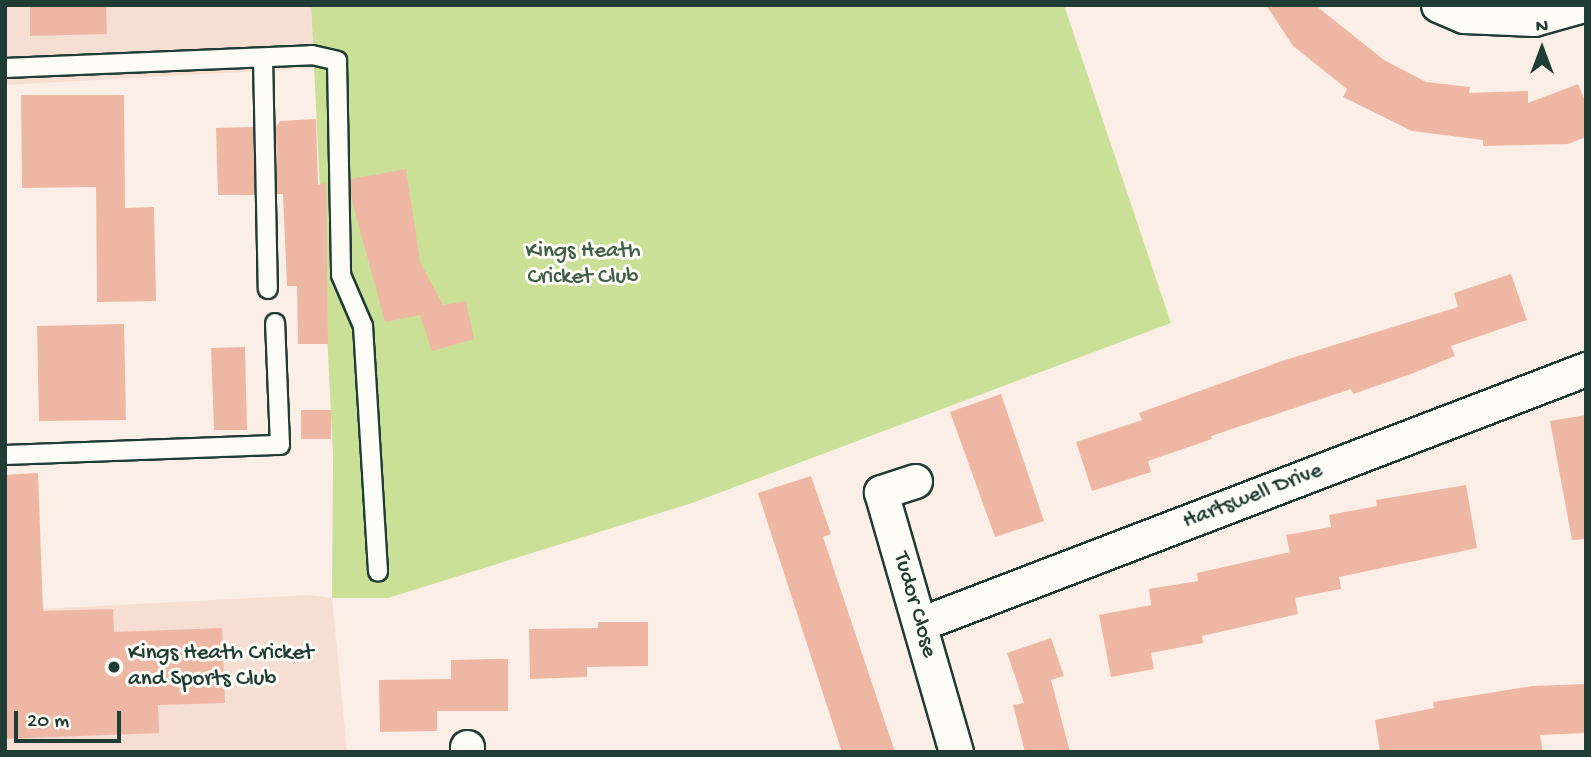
<!DOCTYPE html>
<style>
body{margin:0}
#map{position:relative;width:1591px;height:757px;overflow:hidden;background:#faeee6;font-family:"Gochi Hand",sans-serif}
div>[style]{position:absolute}
.built>*{inset:0;background:#f6ded2}
.green>*{inset:0;background:#cae096}
.building>*{inset:0;background:#eeb7a4}
.roads{filter:drop-shadow(2px 0 #1f3d34) drop-shadow(-2px 0 #1f3d34) drop-shadow(0 2px #1f3d34) drop-shadow(0 -2px #1f3d34)}
.service>*{height:18px;margin:-9px;padding:0 9px;transform-origin:9px;border-radius:9px;background:#fdfcf7}
.minor>*{height:33px;margin:-16.5px;padding:0 16.5px;transform-origin:16.5px;border-radius:16.5px;background:#fdfcf7}
.dots>*{width:19px;height:19px;translate:-50% -50%;box-sizing:border-box;border:4px solid #fdfcf7;border-radius:50%}
span{translate:-50% -50%;white-space:nowrap;text-align:center;line-height:1.15;-webkit-text-stroke:6px #fdfcf7;paint-order:stroke}
.park-label{font-size:23px;color:#415e48}
.street-label{font-size:23px;color:#1f3d34}
.poi-label{font-size:23px;color:#1f3d34}
.left{translate:0 -50%;text-align:left}
.frame{position:absolute;inset:0;border:7px solid #1f3d34;pointer-events:none}
.north{position:absolute;left:1507px;top:14px;width:70px;height:70px;-webkit-text-stroke:5px #fdfcf7;paint-order:stroke;rotate:0deg;font-size:19px;font-weight:700;line-height:28px;text-align:center;color:#1f3d34}
.north::after{content:'';display:block;margin:auto;width:24px;height:32px;background:#1f3d34;clip-path:polygon(50% 0,100% 100%,50% 72%,0 100%)}
.scale{position:absolute;left:14px;top:711px;width:107px;height:32px;box-sizing:border-box;border:4px solid #1f3d34;border-top:0;padding-left:9px;font-size:21px;line-height:24px;white-space:nowrap;color:#1f3d34;-webkit-text-stroke:5px #fdfcf7;paint-order:stroke}
</style>
<div id="map">
<div class="built">
<div style="clip-path:polygon(5px 5px,311px 5px,313px 68px,5px 85px)"></div>
<div style="clip-path:polygon(309px 595px,332px 598px,347px 752px,5px 752px,5px 611px)"></div>
</div>
<div class="green">
<div style="clip-path:polygon(311px 5px,1064px 5px,1171px 323px,692px 503px,388px 598px,332px 598px,333px 455px)"></div>
</div>
<div class="building">
<div style="clip-path:polygon(30px 5px,106px 5px,107px 34px,30px 36px)"></div>
<div style="clip-path:polygon(1266px 5px,1315px 5px,1384px 60px,1426px 82px,1470px 87px,1469px 93px,1528px 91px,1528px 103px,1578px 84px,1586px 103px,1586px 137px,1568px 144px,1483px 146px,1483px 140px,1412px 131px,1343px 97px,1347px 89px,1293px 46px)"></div>
<div style="clip-path:polygon(21px 95px,124px 95px,125px 208px,154px 207px,156px 301px,97px 302px,96px 187px,22px 188px)"></div>
<div style="clip-path:polygon(316px 119px,318px 185px,326px 183px,328px 344px,298px 344px,297px 286px,287px 286px,283px 194px,277px 194px,276px 127px,280px 121px)"></div>
<div style="clip-path:polygon(253px 127px,255px 195px,218px 195px,216px 128px)"></div>
<div style="clip-path:polygon(406px 169px,420px 262px,443px 305px,466px 301px,474px 339px,432px 351px,420px 315px,385px 322px,351px 197px,351px 179px)"></div>
<div style="clip-path:polygon(1511px 274px,1527px 320px,1451px 346px,1455px 356px,1411px 374px,1353px 394px,1351px 389px,1211px 436px,1212px 439px,1148px 461px,1151px 472px,1092px 491px,1076px 442px,1142px 420px,1139px 413px,1282px 361px,1458px 307px,1454px 293px)"></div>
<div style="clip-path:polygon(124px 324px,126px 420px,39px 421px,37px 326px)"></div>
<div style="clip-path:polygon(245px 347px,247px 430px,214px 430px,211px 348px)"></div>
<div style="clip-path:polygon(1001px 394px,1044px 521px,995px 537px,950px 412px)"></div>
<div style="clip-path:polygon(301px 410px,331px 410px,331px 439px,301px 439px)"></div>
<div style="clip-path:polygon(1586px 415px,1586px 539px,1572px 540px,1550px 421px)"></div>
<div style="clip-path:polygon(38px 473px,43px 611px,113px 609px,114px 632px,222px 628px,225px 703px,158px 705px,159px 733px,5px 739px,5px 475px)"></div>
<div style="clip-path:polygon(811px 476px,831px 534px,823px 537px,895px 752px,842px 752px,758px 493px)"></div>
<div style="clip-path:polygon(1466px 485px,1477px 548px,1339px 577px,1341px 589px,1295px 598px,1298px 614px,1202px 636px,1203px 643px,1151px 653px,1154px 669px,1111px 677px,1099px 615px,1151px 605px,1149px 589px,1198px 581px,1197px 573px,1290px 552px,1286px 535px,1331px 527px,1329px 515px,1377px 506px,1376px 500px)"></div>
<div style="clip-path:polygon(598px 622px,648px 622px,648px 666px,587px 667px,587px 677px,530px 679px,529px 629px,598px 628px)"></div>
<div style="clip-path:polygon(1051px 638px,1064px 676px,1051px 680px,1070px 752px,1025px 752px,1013px 705px,1024px 703px,1007px 653px)"></div>
<div style="clip-path:polygon(492px 659px,508px 659px,508px 711px,437px 711px,437px 731px,380px 732px,379px 680px,451px 679px,451px 660px)"></div>
<div style="clip-path:polygon(1586px 684px,1586px 733px,1540px 735px,1543px 752px,1380px 752px,1375px 720px,1434px 708px,1433px 702px,1532px 686px)"></div>
</div>
<div class="roads">
<div class="service">
<div style="left:263px;top:58px;width:231px;rotate:88.8deg"></div>
<div style="left:5px;top:68px;width:307px;rotate:-2.4deg"></div>
<div style="left:312px;top:55px;width:26px;rotate:13deg"></div>
<div style="left:337px;top:61px;width:214px;rotate:88.9deg"></div>
<div style="left:341px;top:275px;width:56px;rotate:66.7deg"></div>
<div style="left:363px;top:326px;width:246px;rotate:86.5deg"></div>
<div style="left:5px;top:455px;width:275px;rotate:-2.1deg"></div>
<div style="left:280px;top:445px;width:122px;rotate:-92.3deg"></div>
</div>
<div class="minor">
<div style="left:1438px;top:5px;width:28px;rotate:23deg"></div>
<div style="left:1464px;top:16px;width:70px;rotate:2.5deg"></div>
<div style="left:1534px;top:19px;width:51px;rotate:-15.9deg"></div>
<div style="left:915px;top:481px;width:36px;rotate:162deg"></div>
<div style="left:881px;top:492px;width:271px;rotate:73.9deg"></div>
<div style="left:920px;top:624px;width:713px;rotate:-20.95deg"></div>
<div style="left:467px;top:747px;width:5px;rotate:90deg"></div>
</div>
</div>
<div class="dots">
<div style="left:114px;top:667px;background:#1f3d34"></div>
</div>
<div class="park-label">
<span style="left:583px;top:265px">Kings Heath<br>Cricket Club</span>
</div>
<div class="street-label">
<span style="left:1253px;top:497px;rotate:-21deg">Hartswell Drive</span>
<span style="left:914px;top:605px;rotate:74deg">Tudor Close</span>
</div>
<div class="poi-label">
<span class="left" style="left:128px;top:667px">Kings Heath Cricket<br>and Sports Club</span>
</div>
<div class="frame"></div>
<div class="north">N</div>
<div class="scale">20 m</div>
</div>
